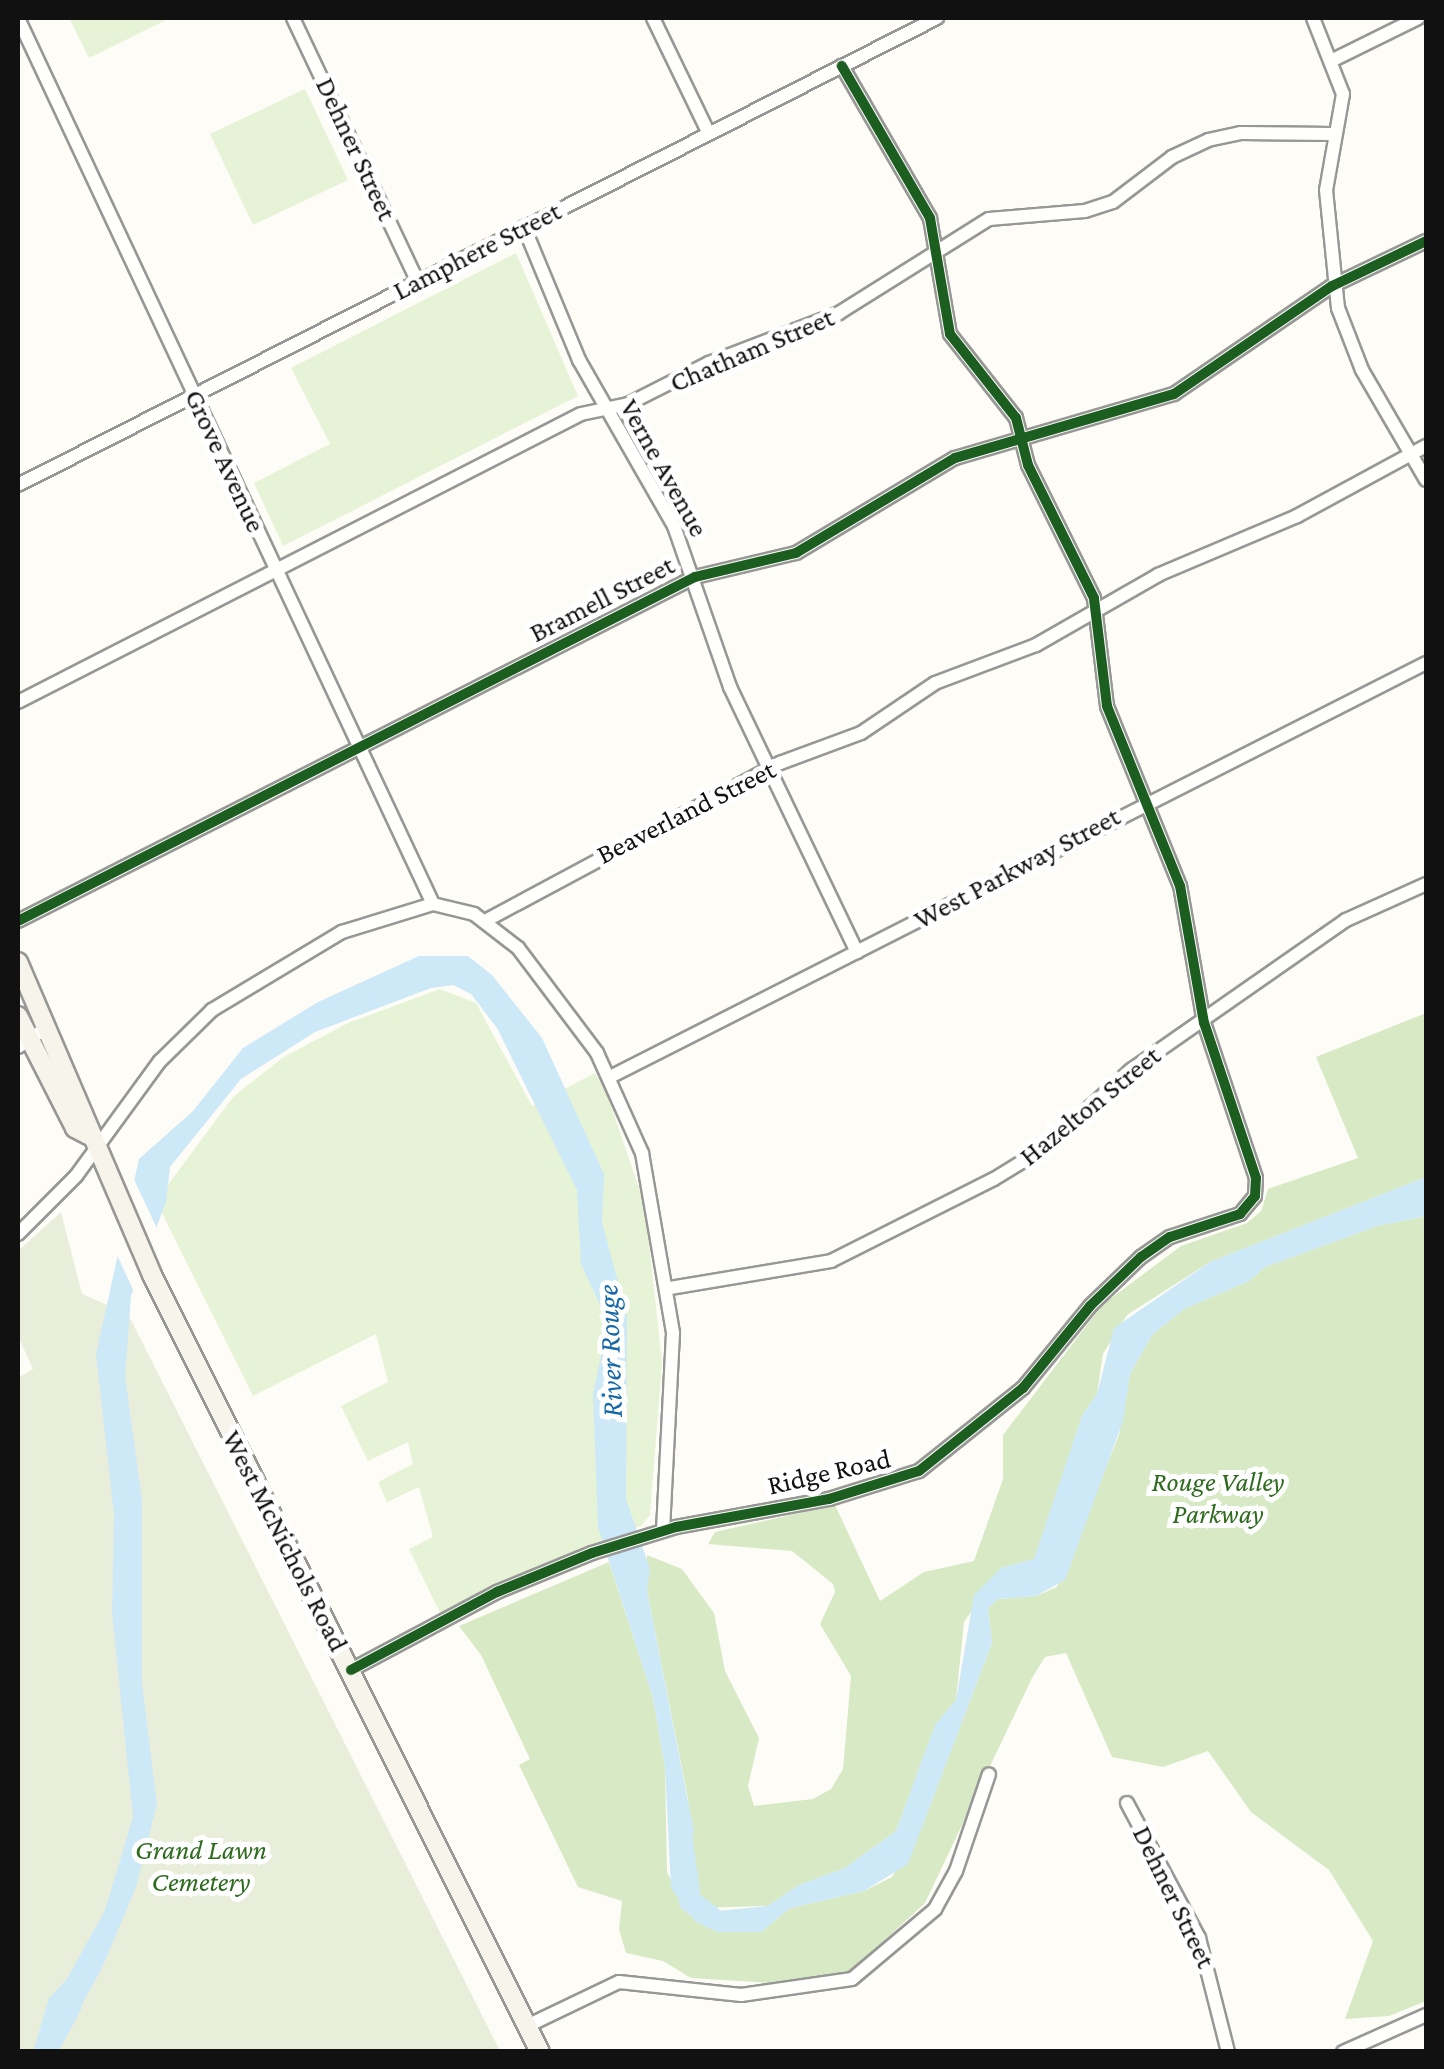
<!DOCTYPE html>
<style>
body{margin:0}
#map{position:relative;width:1444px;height:2069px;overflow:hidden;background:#fdfcf7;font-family:"Crimson Pro",serif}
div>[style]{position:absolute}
.green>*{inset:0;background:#e7f3d7}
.forest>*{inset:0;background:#d8eac5}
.cemetery>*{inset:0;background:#e9eedb}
.water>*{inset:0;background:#cde8f7}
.pier>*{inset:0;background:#fdfcf7}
.river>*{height:22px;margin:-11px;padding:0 11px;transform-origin:11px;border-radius:11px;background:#cde8f7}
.roads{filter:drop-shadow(2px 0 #979795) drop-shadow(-2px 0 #979795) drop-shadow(0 2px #979795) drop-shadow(0 -2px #979795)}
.street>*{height:12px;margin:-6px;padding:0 6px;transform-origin:6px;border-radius:6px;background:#fffffe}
.secondary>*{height:18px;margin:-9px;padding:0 9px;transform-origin:9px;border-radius:9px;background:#f6f4eb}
.cycleway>*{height:10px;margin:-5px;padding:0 5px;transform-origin:5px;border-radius:5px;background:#1b5e20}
span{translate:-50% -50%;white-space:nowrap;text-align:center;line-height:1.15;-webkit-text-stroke:10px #fff;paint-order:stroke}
.street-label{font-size:28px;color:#111}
.park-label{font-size:28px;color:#2f6b1f;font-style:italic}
.water-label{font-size:30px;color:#1768a6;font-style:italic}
.frame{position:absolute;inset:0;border:20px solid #111;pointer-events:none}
</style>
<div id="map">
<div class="green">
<div style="clip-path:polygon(69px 18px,170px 18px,89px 58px)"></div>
<div style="clip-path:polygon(305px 89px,348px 180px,253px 225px,210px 134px)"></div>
<div style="clip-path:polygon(516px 253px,578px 396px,283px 546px,254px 483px,330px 444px,291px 368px)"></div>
<div style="clip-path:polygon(440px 989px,476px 1003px,532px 1106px,595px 1073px,606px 1091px,645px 1206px,662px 1363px,650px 1515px,641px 1526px,440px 1613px,409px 1549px,433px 1537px,419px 1487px,387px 1502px,378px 1482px,413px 1464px,408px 1442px,368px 1461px,341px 1406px,388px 1382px,376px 1334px,253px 1396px,156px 1201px,233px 1097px,282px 1058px,348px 1023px)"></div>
</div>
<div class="forest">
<div style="clip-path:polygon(1426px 1013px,1426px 1177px,1210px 1262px,1127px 1315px,1103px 1354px,1097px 1394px,1082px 1416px,1035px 1559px,1001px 1568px,964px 1622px,956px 1700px,935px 1726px,896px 1831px,845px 1868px,799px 1885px,768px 1906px,699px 1908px,677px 1877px,677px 1861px,691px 1842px,688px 1799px,647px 1591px,647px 1555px,682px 1569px,714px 1613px,725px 1671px,759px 1738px,748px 1786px,754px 1806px,813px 1799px,831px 1789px,843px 1769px,851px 1676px,820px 1624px,835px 1592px,833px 1584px,792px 1551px,708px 1544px,715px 1532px,835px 1505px,880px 1601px,924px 1572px,974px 1561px,1003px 1479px,1003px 1435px,1102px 1305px,1181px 1246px,1247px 1223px,1261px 1211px,1268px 1189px,1358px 1158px,1316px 1057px)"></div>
<div style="clip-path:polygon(1426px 1216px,1426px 2001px,1389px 2016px,1345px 2019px,1373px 1941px,1329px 1870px,1251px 1812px,1208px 1751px,1163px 1767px,1112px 1757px,1066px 1653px,1045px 1657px,1032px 1678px,925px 1903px,846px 1976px,788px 1984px,691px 1978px,663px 1961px,626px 1953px,619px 1929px,622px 1901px,578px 1887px,519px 1765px,530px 1759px,481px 1655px,459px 1626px,609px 1562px,653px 1698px,665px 1767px,667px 1872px,688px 1914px,718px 1932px,761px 1932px,790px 1908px,864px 1891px,892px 1877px,923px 1824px,992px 1643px,988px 1608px,998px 1599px,1036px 1596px,1057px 1587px,1119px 1435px,1130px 1374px,1152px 1335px,1184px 1309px,1249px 1281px,1265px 1267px,1377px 1226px)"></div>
</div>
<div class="cemetery">
<div style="clip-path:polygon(61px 1212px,82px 1294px,128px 1314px,500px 2051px,18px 2051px,18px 1378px,33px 1369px,18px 1336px,18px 1251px)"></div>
</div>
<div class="water">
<div style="clip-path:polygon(419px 956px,468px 956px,492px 975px,542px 1038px,604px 1174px,602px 1222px,627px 1315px,626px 1499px,650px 1569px,647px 1591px,694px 1832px,677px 1861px,677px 1877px,706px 1912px,768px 1906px,799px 1885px,845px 1868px,896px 1831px,935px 1725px,956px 1700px,974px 1595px,1001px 1568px,1034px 1559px,1082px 1416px,1097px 1394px,1114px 1328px,1210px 1262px,1426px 1177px,1426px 1216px,1377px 1226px,1265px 1267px,1249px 1281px,1184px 1309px,1152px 1335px,1130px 1374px,1123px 1421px,1065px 1580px,1036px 1596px,998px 1599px,988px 1608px,992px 1643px,908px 1864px,864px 1891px,790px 1908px,761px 1932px,718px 1932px,695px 1921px,671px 1888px,665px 1767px,653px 1698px,598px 1527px,593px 1394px,608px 1322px,581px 1264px,577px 1190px,497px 1028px,471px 994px,453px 985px,431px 988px,315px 1032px,241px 1079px,170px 1167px,166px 1202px,131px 1296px,125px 1376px,142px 1500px,142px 1683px,157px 1804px,136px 1887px,102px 1968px,79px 2010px,53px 2036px,51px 2051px,33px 2052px,49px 1998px,67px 1979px,105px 1910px,133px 1817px,112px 1612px,114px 1515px,96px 1354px,139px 1159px,193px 1111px,243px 1048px,318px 1002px)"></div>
</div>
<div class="pier">
<div style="clip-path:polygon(131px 1173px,160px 1235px,135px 1294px,117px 1255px)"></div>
</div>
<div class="river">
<div style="left:680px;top:1826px;width:76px;rotate:82.4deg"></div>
<div style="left:690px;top:1901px;width:26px;rotate:37deg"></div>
<div style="left:46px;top:2052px;width:53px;rotate:-62deg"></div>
</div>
<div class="roads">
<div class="street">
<div style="left:18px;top:18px;width:978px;rotate:64.9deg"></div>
<div style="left:293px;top:18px;width:290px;rotate:64.7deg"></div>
<div style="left:653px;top:18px;width:127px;rotate:64.2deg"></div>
<div style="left:1313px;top:18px;width:82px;rotate:68.5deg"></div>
<div style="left:1343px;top:94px;width:97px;rotate:100deg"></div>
<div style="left:1326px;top:190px;width:119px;rotate:84.2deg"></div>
<div style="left:1338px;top:308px;width:66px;rotate:68.8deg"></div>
<div style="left:1362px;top:370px;width:127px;rotate:59.8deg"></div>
<div style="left:1333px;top:60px;width:95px;rotate:-26.3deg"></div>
<div style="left:524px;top:227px;width:144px;rotate:67.5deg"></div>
<div style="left:579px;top:360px;width:191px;rotate:60.2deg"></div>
<div style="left:674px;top:526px;width:170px;rotate:70.8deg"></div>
<div style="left:730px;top:687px;width:294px;rotate:64.4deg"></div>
<div style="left:18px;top:485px;width:1031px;rotate:-26.94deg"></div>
<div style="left:18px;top:702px;width:632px;rotate:-27.09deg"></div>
<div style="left:581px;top:414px;width:48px;rotate:-12deg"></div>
<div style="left:628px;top:404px;width:91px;rotate:-26.8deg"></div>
<div style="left:709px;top:363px;width:139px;rotate:-21deg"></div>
<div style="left:839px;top:313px;width:177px;rotate:-32.1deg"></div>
<div style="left:989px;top:219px;width:96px;rotate:-4.8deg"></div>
<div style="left:1085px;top:211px;width:29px;rotate:-18deg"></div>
<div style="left:1113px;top:202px;width:74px;rotate:-37.3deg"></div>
<div style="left:1172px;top:157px;width:40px;rotate:-25deg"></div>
<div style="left:1208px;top:140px;width:34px;rotate:-12deg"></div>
<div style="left:1241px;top:133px;width:91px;rotate:0.6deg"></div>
<div style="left:18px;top:921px;width:759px;rotate:-26.94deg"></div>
<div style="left:695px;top:577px;width:104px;rotate:-13.4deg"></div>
<div style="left:796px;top:553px;width:185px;rotate:-30.9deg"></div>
<div style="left:955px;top:458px;width:228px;rotate:-16.3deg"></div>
<div style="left:1174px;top:394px;width:191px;rotate:-34.4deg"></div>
<div style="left:1332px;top:286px;width:104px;rotate:-25.6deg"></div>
<div style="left:485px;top:921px;width:335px;rotate:-28.2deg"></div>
<div style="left:780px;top:763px;width:86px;rotate:-20.3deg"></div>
<div style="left:861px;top:733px;width:89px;rotate:-34deg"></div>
<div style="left:935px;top:683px;width:108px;rotate:-20.6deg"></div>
<div style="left:1036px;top:645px;width:141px;rotate:-29.8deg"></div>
<div style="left:1158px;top:575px;width:151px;rotate:-23deg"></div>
<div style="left:1297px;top:516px;width:147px;rotate:-28.5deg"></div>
<div style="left:18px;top:1047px;width:34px;rotate:-34deg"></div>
<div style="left:610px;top:1077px;width:915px;rotate:-26.9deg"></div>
<div style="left:18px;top:1234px;width:82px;rotate:-45deg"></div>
<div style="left:76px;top:1176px;width:142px;rotate:-53.9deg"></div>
<div style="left:160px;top:1061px;width:73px;rotate:-44.4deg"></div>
<div style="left:212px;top:1010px;width:152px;rotate:-31deg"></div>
<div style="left:342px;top:932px;width:95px;rotate:-17.1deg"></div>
<div style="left:433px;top:904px;width:42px;rotate:13.7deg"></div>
<div style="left:474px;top:914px;width:56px;rotate:37.7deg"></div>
<div style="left:518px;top:948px;width:131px;rotate:53deg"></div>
<div style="left:597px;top:1053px;width:110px;rotate:65.8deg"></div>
<div style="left:642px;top:1153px;width:183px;rotate:80.2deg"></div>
<div style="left:673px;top:1333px;width:198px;rotate:92.9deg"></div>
<div style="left:670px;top:1288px;width:163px;rotate:-9.5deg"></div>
<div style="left:831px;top:1261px;width:182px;rotate:-26.7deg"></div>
<div style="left:994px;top:1179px;width:61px;rotate:-31.6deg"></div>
<div style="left:1046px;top:1147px;width:115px;rotate:-42.2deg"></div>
<div style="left:1131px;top:1070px;width:262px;rotate:-34.9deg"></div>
<div style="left:1346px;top:920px;width:88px;rotate:-24.2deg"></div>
<div style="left:351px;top:1670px;width:166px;rotate:-28.1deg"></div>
<div style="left:497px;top:1592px;width:103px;rotate:-22.3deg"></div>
<div style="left:592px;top:1553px;width:88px;rotate:-17.2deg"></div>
<div style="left:676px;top:1527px;width:156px;rotate:-10.4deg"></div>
<div style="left:829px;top:1499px;width:94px;rotate:-17.3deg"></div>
<div style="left:919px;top:1471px;width:133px;rotate:-38.6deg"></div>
<div style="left:1023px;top:1388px;width:106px;rotate:-50.7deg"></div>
<div style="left:1090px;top:1306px;width:71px;rotate:-43.9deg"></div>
<div style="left:1141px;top:1257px;width:35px;rotate:-35deg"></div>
<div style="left:1170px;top:1237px;width:74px;rotate:-18.2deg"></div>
<div style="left:1240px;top:1214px;width:23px;rotate:-50deg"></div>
<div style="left:1255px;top:1196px;width:18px;rotate:-87deg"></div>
<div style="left:1256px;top:1178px;width:163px;rotate:-108.5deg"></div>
<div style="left:1204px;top:1023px;width:139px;rotate:-99.9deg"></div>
<div style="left:1180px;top:886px;width:194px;rotate:-112.1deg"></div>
<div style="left:1107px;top:706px;width:109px;rotate:-96.9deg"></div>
<div style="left:1094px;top:598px;width:148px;rotate:-116.4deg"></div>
<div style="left:1028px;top:465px;width:49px;rotate:-104.3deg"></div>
<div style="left:1016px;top:418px;width:107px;rotate:-128.2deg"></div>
<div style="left:950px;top:334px;width:118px;rotate:-99.8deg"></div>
<div style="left:930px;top:218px;width:176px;rotate:-120.1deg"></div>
<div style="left:1127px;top:1803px;width:153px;rotate:61.9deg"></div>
<div style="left:1199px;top:1938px;width:118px;rotate:75.7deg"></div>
<div style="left:527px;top:2026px;width:102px;rotate:-25.6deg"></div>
<div style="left:619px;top:1982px;width:123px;rotate:6.1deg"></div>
<div style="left:741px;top:1995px;width:112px;rotate:-8.2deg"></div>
<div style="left:852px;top:1979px;width:109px;rotate:-40.1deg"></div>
<div style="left:935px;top:1909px;width:43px;rotate:-61.1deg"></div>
<div style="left:956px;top:1871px;width:102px;rotate:-71.2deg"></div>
<div style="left:1343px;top:2052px;width:91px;rotate:-24deg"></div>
</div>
<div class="secondary">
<div style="left:18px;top:962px;width:340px;rotate:66.8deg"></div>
<div style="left:152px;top:1275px;width:868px;rotate:63.46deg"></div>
<div style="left:18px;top:1016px;width:126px;rotate:63deg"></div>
<div style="left:75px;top:1128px;width:15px;rotate:28deg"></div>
</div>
</div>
<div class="cycleway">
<div style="left:18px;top:921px;width:759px;rotate:-26.94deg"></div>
<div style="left:695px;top:577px;width:104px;rotate:-13.4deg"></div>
<div style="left:796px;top:553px;width:185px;rotate:-30.9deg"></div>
<div style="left:955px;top:458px;width:228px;rotate:-16.3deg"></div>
<div style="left:1174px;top:394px;width:191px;rotate:-34.4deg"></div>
<div style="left:1332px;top:286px;width:104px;rotate:-25.6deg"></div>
<div style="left:351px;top:1670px;width:166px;rotate:-28.1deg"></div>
<div style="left:497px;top:1592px;width:103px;rotate:-22.3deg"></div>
<div style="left:592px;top:1553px;width:88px;rotate:-17.2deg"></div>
<div style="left:676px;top:1527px;width:156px;rotate:-10.4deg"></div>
<div style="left:829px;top:1499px;width:94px;rotate:-17.3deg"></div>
<div style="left:919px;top:1471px;width:133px;rotate:-38.6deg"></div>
<div style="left:1023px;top:1388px;width:106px;rotate:-50.7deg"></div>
<div style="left:1090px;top:1306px;width:71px;rotate:-43.9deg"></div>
<div style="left:1141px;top:1257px;width:35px;rotate:-35deg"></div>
<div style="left:1170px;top:1237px;width:74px;rotate:-18.2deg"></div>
<div style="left:1240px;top:1214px;width:23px;rotate:-50deg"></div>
<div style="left:1255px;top:1196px;width:18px;rotate:-87deg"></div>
<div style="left:1256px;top:1178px;width:163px;rotate:-108.5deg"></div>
<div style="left:1204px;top:1023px;width:139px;rotate:-99.9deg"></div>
<div style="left:1180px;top:886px;width:194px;rotate:-112.1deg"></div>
<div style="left:1107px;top:706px;width:109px;rotate:-96.9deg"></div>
<div style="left:1094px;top:598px;width:148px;rotate:-116.4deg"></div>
<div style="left:1028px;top:465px;width:49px;rotate:-104.3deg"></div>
<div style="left:1016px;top:418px;width:107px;rotate:-128.2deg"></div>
<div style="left:950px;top:334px;width:118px;rotate:-99.8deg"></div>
<div style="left:930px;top:218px;width:176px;rotate:-120.1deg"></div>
</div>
<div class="street-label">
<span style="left:356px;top:149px;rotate:65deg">Dehner Street</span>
<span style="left:477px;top:251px;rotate:-27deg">Lamphere Street</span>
<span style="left:752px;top:350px;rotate:-23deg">Chatham Street</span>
<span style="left:225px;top:461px;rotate:65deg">Grove Avenue</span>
<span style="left:664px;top:468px;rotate:61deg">Verne Avenue</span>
<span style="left:602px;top:599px;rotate:-27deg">Bramell Street</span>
<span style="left:686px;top:812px;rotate:-27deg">Beaverland Street</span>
<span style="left:1017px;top:868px;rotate:-28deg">West Parkway Street</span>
<span style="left:1090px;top:1106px;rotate:-39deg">Hazelton Street</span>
<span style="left:829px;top:1472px;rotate:-13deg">Ridge Road</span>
<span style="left:285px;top:1541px;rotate:63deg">West McNichols Road</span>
<span style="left:1174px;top:1897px;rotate:64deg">Dehner Street</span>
</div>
<div class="park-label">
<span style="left:1218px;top:1498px">Rouge Valley<br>Parkway</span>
<span style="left:201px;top:1866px">Grand Lawn<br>Cemetery</span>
</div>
<div class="water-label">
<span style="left:610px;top:1351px;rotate:-92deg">River Rouge</span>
</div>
<div class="frame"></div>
</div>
